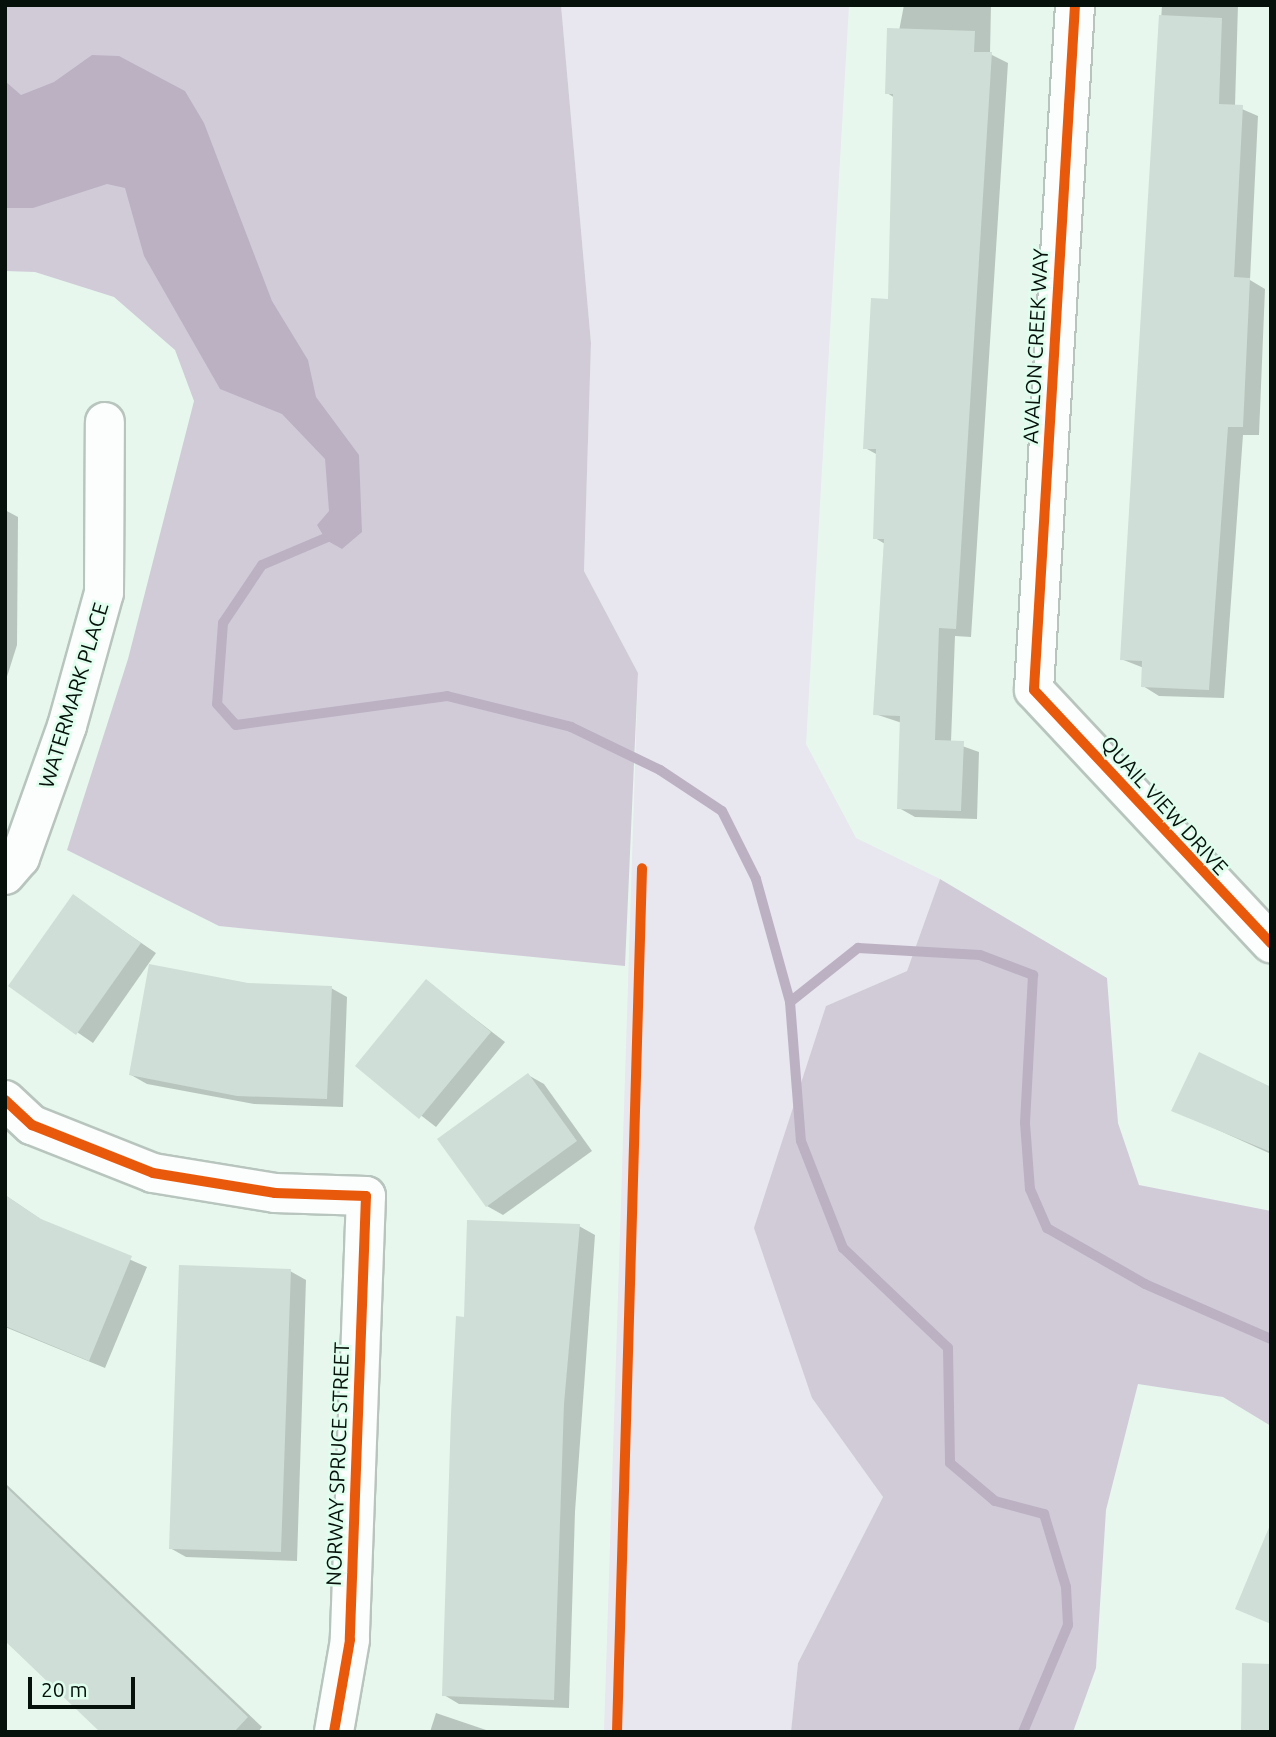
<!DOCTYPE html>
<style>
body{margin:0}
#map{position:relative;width:1276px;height:1737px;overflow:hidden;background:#e7f7ee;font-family:Ubuntu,sans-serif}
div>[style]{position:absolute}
.green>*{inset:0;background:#e8e6ee}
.forest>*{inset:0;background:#d1cbd8}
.water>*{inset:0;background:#bcb1c3}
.shadow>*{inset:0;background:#0003}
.stream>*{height:10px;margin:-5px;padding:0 5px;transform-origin:5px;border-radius:5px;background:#bcb1c3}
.building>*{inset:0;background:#cfded6}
.roads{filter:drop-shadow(2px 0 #b8c5be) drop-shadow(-2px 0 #b8c5be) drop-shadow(0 2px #b8c5be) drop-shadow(0 -2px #b8c5be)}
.minor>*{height:38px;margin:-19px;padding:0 19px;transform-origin:19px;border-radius:19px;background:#fbfefc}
.cycleway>*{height:10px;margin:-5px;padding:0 5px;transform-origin:5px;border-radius:5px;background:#e8590c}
span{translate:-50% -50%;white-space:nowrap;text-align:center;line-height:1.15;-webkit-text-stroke:5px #e0feed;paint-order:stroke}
.street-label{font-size:21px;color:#06110b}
.frame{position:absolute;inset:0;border:7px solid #06110b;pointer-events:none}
.scale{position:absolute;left:28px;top:1677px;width:107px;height:32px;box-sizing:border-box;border:4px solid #06110b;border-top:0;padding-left:9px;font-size:21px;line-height:24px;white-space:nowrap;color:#06110b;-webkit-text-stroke:5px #e0feed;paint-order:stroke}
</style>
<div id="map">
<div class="green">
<div style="clip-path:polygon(561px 5px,849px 5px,806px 744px,856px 838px,940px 879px,907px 971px,826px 1006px,812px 1398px,883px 1497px,798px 1663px,791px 1732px,604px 1732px,638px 673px,584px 571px,591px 343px)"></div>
</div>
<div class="forest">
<div style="clip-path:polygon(5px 5px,561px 5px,591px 343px,584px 571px,638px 673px,625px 966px,219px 926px,67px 850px,128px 659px,194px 401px,175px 350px,114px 297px,35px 272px,5px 271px)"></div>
<div style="clip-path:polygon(940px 879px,1107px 978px,1118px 1123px,1139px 1185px,1271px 1211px,1271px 1426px,1223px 1397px,1138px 1384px,1106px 1510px,1096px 1668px,1073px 1732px,791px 1732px,798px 1663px,883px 1497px,812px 1398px,754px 1228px,826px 1006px,907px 971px)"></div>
</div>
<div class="water">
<div style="clip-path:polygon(92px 55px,119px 56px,185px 91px,204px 123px,272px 301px,308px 360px,316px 397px,359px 455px,362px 532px,342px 549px,326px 540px,317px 525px,329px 511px,325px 459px,282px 414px,220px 389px,144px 256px,125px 188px,107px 184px,33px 208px,5px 208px,5px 81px,21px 95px,54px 82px)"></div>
</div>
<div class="shadow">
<div style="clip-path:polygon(904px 5px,991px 5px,990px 54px,1008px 63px,971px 637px,955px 636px,951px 742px,979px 752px,977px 819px,915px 817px,899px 808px,902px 723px,875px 714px,885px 544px,875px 538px,878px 455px,865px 448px,890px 300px,895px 98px,887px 93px)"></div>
<div style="clip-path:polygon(1162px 5px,1238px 5px,1235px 106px,1258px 116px,1250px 280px,1265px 289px,1259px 435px,1243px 435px,1224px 698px,1159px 696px,1143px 686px,1144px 668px,1121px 659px)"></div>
<div style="clip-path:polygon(5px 510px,18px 517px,17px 645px,5px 683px)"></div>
<div style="clip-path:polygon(74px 897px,156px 953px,93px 1043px,10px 986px)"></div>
<div style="clip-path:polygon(426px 981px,505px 1042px,436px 1127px,357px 1066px)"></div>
<div style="clip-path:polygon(248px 985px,331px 988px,347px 997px,343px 1107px,254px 1104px,147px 1084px,131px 1075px)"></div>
<div style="clip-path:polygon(528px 1075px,544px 1084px,592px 1151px,503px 1215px,487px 1206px)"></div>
<div style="clip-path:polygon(1271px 1089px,1271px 1154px,1174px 1110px)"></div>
<div style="clip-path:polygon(5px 1195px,46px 1223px,147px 1267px,105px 1368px,5px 1327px)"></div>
<div style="clip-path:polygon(579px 1226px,595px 1235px,575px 1512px,569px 1708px,459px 1704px,444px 1695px,466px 1318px)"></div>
<div style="clip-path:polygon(290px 1271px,306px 1280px,297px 1561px,186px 1557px,170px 1548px)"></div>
<div style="clip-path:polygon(5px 1483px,262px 1727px,258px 1732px,102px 1732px,5px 1640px)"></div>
<div style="clip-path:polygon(436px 1713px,492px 1732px,430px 1732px)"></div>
</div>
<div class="stream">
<div style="left:335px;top:534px;width:79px;rotate:157deg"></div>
<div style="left:262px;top:565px;width:70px;rotate:123.9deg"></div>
<div style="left:223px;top:623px;width:81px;rotate:94.2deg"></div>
<div style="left:217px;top:704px;width:28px;rotate:48deg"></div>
<div style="left:236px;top:725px;width:213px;rotate:-7.8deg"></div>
<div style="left:447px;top:696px;width:128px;rotate:14deg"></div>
<div style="left:571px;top:727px;width:99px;rotate:25.8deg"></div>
<div style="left:660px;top:770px;width:74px;rotate:33.5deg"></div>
<div style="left:722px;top:811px;width:76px;rotate:63.4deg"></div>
<div style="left:756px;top:879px;width:128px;rotate:74.5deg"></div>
<div style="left:790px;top:1002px;width:139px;rotate:85.5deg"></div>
<div style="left:801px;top:1141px;width:115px;rotate:68.6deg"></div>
<div style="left:843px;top:1248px;width:145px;rotate:43.6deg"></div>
<div style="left:948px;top:1348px;width:115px;rotate:89deg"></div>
<div style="left:950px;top:1463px;width:59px;rotate:40.2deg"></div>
<div style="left:995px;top:1501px;width:51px;rotate:14.9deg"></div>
<div style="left:1044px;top:1514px;width:76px;rotate:73.2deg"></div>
<div style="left:1066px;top:1587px;width:38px;rotate:87deg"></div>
<div style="left:1068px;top:1625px;width:116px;rotate:112.8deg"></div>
<div style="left:790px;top:1002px;width:87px;rotate:-38.5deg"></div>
<div style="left:858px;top:948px;width:122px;rotate:3.3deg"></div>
<div style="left:980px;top:955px;width:57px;rotate:20.7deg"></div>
<div style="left:1033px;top:975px;width:148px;rotate:93.1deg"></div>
<div style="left:1025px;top:1123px;width:66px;rotate:85.7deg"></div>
<div style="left:1030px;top:1189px;width:43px;rotate:66.4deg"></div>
<div style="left:1047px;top:1228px;width:113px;rotate:29.7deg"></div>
<div style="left:1145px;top:1284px;width:137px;rotate:23.6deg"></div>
</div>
<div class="building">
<div style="clip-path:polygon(1159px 15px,1222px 18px,1219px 104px,1243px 105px,1234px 277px,1250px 278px,1243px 427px,1228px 427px,1209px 690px,1141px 687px,1142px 661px,1120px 660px)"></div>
<div style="clip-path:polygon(887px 28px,975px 31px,974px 52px,992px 52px,956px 629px,939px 628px,935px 740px,964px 741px,961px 811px,897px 809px,900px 716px,873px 715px,884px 539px,873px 539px,876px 449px,863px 449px,871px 298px,888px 299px,893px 94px,885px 94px)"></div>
<div style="clip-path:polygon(73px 894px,141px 943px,76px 1035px,8px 986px)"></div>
<div style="clip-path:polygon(149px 964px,248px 983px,332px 986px,327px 1099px,237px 1096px,129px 1075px)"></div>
<div style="clip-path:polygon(426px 979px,491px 1032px,419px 1119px,355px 1066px)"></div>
<div style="clip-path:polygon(1199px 1052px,1271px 1087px,1271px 1152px,1171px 1111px)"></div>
<div style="clip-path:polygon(528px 1073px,577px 1141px,486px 1207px,437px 1139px)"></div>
<div style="clip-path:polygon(5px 1195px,41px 1219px,132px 1256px,89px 1361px,5px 1326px)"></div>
<div style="clip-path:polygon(467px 1220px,580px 1224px,564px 1404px,554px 1700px,442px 1696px,451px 1414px,456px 1316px,464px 1317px)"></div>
<div style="clip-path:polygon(179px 1265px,291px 1269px,281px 1552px,169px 1549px)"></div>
<div style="clip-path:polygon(5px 1486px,248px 1717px,234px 1732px,100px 1732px,5px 1641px)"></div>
<div style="clip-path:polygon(1270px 1525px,1271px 1525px,1271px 1624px,1235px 1609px)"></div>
<div style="clip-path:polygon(1242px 1663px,1271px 1664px,1271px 1732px,1241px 1732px)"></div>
</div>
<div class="roads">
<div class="minor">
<div style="left:1075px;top:5px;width:686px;rotate:93.43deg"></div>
<div style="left:1034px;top:690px;width:347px;rotate:46.9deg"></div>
<div style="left:5px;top:875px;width:23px;rotate:-49deg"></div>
<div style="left:20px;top:858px;width:140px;rotate:-70.4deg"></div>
<div style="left:67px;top:726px;width:138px;rotate:-74.5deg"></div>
<div style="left:104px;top:593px;width:171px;rotate:-89.7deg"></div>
<div style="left:5px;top:1100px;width:37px;rotate:43deg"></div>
<div style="left:32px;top:1125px;width:130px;rotate:21.6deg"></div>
<div style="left:153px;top:1173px;width:124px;rotate:9.3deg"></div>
<div style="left:275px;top:1193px;width:91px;rotate:1.9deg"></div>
<div style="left:366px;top:1196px;width:444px;rotate:92.1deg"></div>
<div style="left:350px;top:1640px;width:93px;rotate:99.9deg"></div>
</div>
</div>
<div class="cycleway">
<div style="left:1075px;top:5px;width:686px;rotate:93.43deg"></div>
<div style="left:1034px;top:690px;width:347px;rotate:46.9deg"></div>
<div style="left:5px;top:1100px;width:37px;rotate:43deg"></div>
<div style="left:32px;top:1125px;width:130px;rotate:21.6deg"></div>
<div style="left:153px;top:1173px;width:124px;rotate:9.3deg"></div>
<div style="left:275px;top:1193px;width:91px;rotate:1.9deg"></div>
<div style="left:366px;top:1196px;width:444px;rotate:92.1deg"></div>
<div style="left:350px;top:1640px;width:93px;rotate:99.9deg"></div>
<div style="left:617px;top:1732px;width:864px;rotate:-88.34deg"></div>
</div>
<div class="street-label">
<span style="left:1035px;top:346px;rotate:-87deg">AVALON CREEK WAY</span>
<span style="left:73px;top:695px;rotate:-73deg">WATERMARK PLACE</span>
<span style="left:1165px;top:805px;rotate:48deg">QUAIL VIEW DRIVE</span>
<span style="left:337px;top:1464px;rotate:-88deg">NORWAY SPRUCE STREET</span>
</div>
<div class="frame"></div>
<div class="scale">20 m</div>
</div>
